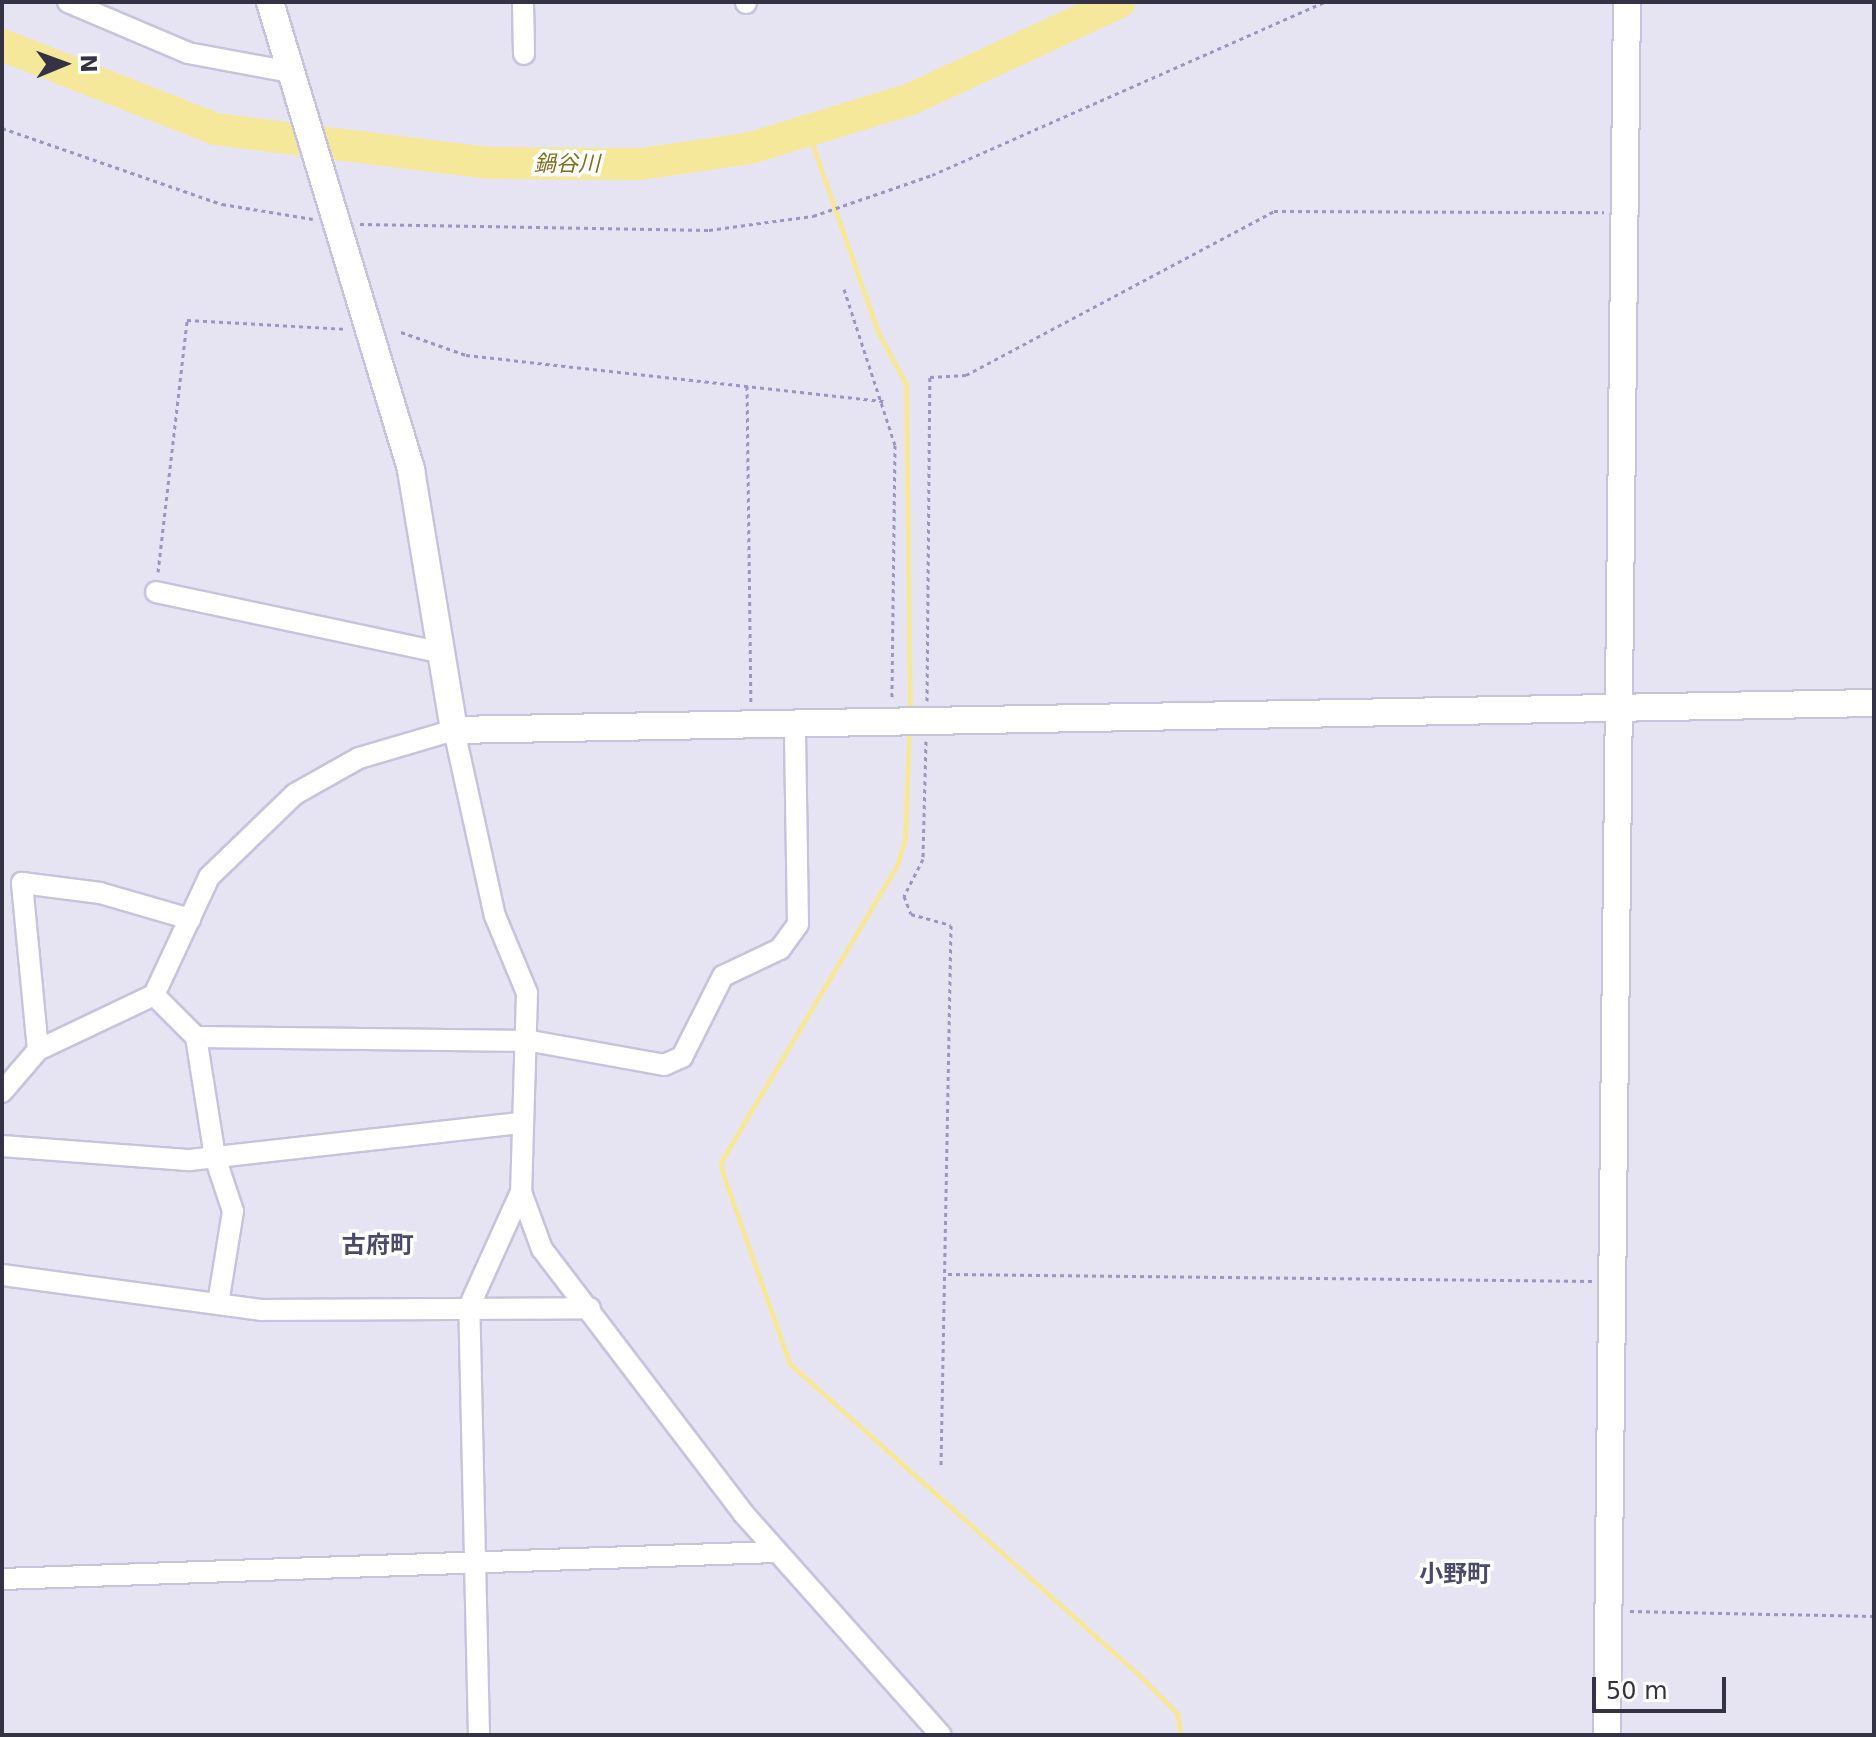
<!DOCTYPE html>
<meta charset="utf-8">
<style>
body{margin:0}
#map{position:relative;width:1876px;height:1737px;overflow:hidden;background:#e6e4f3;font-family:"DejaVu Sans","Noto Sans JP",sans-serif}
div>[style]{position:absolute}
.stream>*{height:5px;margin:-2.5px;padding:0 2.5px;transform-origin:2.5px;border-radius:2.5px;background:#f5e89b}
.river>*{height:32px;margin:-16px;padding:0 16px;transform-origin:16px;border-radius:16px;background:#f5e89b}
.path>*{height:3px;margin-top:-1.5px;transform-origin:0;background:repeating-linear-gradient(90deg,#9a96c2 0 4px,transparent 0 8px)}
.roads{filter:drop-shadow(2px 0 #c6c3dd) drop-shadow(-2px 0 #c6c3dd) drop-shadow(0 2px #c6c3dd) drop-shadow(0 -2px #c6c3dd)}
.minor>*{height:20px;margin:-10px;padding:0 10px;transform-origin:10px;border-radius:10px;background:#fff}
.tertiary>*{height:26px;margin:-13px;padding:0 13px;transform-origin:13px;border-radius:13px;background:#fff}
span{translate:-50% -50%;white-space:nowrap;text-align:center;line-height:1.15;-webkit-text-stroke:7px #fff;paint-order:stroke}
.water-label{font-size:22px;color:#7e711e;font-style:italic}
.quarter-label{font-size:24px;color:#4b4a69;font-weight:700}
.frame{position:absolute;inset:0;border:4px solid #343346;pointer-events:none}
.north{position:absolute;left:24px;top:24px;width:80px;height:80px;-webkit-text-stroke:6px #fff;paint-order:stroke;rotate:89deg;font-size:22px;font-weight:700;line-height:32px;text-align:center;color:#343346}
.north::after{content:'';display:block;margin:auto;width:28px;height:36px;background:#343346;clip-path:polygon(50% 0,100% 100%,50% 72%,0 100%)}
.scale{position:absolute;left:1592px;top:1677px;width:134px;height:36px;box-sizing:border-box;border:4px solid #343346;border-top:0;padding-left:10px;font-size:24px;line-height:28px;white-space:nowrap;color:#343346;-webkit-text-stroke:6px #fff;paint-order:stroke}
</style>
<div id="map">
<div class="stream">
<div style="left:808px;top:132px;width:212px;rotate:70.7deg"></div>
<div style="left:878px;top:332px;width:59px;rotate:61.7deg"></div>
<div style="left:906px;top:384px;width:324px;rotate:89.3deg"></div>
<div style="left:909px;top:734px;width:106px;rotate:92.2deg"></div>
<div style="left:905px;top:840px;width:28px;rotate:108deg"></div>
<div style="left:896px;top:867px;width:343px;rotate:120.7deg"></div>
<div style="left:721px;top:1162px;width:12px;rotate:81deg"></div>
<div style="left:723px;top:1174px;width:201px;rotate:70.6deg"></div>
<div style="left:790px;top:1364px;width:469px;rotate:41.7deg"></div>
<div style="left:1140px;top:1676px;width:52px;rotate:45deg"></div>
<div style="left:1177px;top:1713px;width:22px;rotate:80deg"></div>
</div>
<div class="river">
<div style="left:2px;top:45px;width:229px;rotate:21.5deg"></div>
<div style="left:215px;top:129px;width:275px;rotate:7.1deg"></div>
<div style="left:488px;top:163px;width:153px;rotate:0.4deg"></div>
<div style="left:641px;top:164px;width:111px;rotate:-8.3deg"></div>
<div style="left:751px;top:148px;width:167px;rotate:-17deg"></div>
<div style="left:911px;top:99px;width:230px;rotate:-24.9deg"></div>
</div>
<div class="path">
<div style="left:2px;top:128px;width:233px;rotate:19.1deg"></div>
<div style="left:222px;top:204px;width:92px;rotate:9.4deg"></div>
<div style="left:360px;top:224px;width:349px;rotate:1deg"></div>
<div style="left:709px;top:230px;width:105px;rotate:-7.7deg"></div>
<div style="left:813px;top:216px;width:126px;rotate:-19deg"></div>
<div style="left:932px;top:175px;width:428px;rotate:-23.8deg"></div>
<div style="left:844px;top:289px;width:164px;rotate:71.9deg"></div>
<div style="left:895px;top:445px;width:255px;rotate:90.7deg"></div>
<div style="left:401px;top:332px;width:69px;rotate:19.5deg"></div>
<div style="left:466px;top:355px;width:423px;rotate:6.3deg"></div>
<div style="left:747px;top:386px;width:316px;rotate:89.3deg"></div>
<div style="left:158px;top:572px;width:254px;rotate:-83.4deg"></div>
<div style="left:187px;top:320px;width:159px;rotate:3.2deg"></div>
<div style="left:927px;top:701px;width:324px;rotate:-89.5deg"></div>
<div style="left:930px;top:377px;width:36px;rotate:-3deg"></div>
<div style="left:966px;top:375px;width:349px;rotate:-28deg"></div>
<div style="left:1274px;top:211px;width:330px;rotate:0.2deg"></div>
<div style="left:926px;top:741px;width:118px;rotate:91.5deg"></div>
<div style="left:923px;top:859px;width:42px;rotate:117.2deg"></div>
<div style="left:904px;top:896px;width:19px;rotate:69deg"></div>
<div style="left:911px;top:914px;width:41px;rotate:15.4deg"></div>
<div style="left:951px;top:925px;width:541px;rotate:91.06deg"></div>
<div style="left:948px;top:1274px;width:644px;rotate:0.62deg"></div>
<div style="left:1630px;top:1611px;width:244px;rotate:1.2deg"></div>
</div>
<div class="roads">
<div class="minor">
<div style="left:68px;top:2px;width:130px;rotate:23deg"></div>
<div style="left:188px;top:53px;width:105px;rotate:10.5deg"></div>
<div style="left:523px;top:2px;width:52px;rotate:88.9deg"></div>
<div style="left:746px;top:3px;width:1px;rotate:-90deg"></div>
<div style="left:156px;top:592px;width:292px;rotate:12deg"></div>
<div style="left:154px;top:995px;width:59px;rotate:45deg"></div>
<div style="left:196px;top:1037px;width:121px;rotate:81deg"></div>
<div style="left:215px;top:1157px;width:57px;rotate:71.6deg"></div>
<div style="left:233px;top:1211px;width:94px;rotate:99.2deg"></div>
<div style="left:196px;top:1037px;width:335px;rotate:0.7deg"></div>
<div style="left:531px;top:1041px;width:135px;rotate:10.2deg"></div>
<div style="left:664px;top:1065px;width:20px;rotate:-24deg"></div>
<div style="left:682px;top:1057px;width:91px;rotate:-63.2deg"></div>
<div style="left:723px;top:976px;width:63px;rotate:-25.3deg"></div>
<div style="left:780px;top:949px;width:31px;rotate:-54deg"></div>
<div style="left:798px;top:924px;width:199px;rotate:-90.9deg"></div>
<div style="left:38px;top:1050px;width:168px;rotate:-95.5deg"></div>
<div style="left:22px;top:883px;width:79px;rotate:7.3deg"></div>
<div style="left:100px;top:893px;width:94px;rotate:16.1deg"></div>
<div style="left:2px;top:1092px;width:55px;rotate:-49.4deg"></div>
<div style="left:38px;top:1050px;width:128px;rotate:-25.4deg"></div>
<div style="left:154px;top:995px;width:130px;rotate:-65deg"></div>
<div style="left:209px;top:877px;width:120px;rotate:-44deg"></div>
<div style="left:295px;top:794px;width:73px;rotate:-29.4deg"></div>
<div style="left:359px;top:758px;width:99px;rotate:-16.4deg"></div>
<div style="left:454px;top:730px;width:190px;rotate:77.6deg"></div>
<div style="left:495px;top:916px;width:83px;rotate:67.4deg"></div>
<div style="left:527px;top:993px;width:199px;rotate:91.7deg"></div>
<div style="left:521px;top:1192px;width:61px;rotate:69.8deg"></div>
<div style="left:542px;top:1249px;width:332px;rotate:52.7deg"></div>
<div style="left:743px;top:1513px;width:297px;rotate:48.3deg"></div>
<div style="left:2px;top:1146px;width:189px;rotate:4.3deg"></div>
<div style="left:190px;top:1160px;width:332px;rotate:-6.4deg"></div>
<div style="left:2px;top:1275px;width:262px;rotate:7.7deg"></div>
<div style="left:262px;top:1310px;width:328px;rotate:-0.3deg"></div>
<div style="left:2px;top:1579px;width:774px;rotate:-2deg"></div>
<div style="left:479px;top:1735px;width:428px;rotate:-91.3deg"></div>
<div style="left:469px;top:1307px;width:126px;rotate:-65.7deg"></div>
</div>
<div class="tertiary">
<div style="left:270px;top:2px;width:489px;rotate:73.2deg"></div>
<div style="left:411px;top:470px;width:264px;rotate:80.6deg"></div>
<div style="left:454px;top:730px;width:1420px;rotate:-1.09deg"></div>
<div style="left:1607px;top:1735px;width:1733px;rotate:-89.34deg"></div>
</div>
</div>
<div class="water-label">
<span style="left:567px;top:164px">鍋谷川</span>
</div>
<div class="quarter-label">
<span style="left:378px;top:1246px">古府町</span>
<span style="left:1455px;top:1575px">小野町</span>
</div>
<div class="frame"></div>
<div class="north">N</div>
<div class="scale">50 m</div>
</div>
